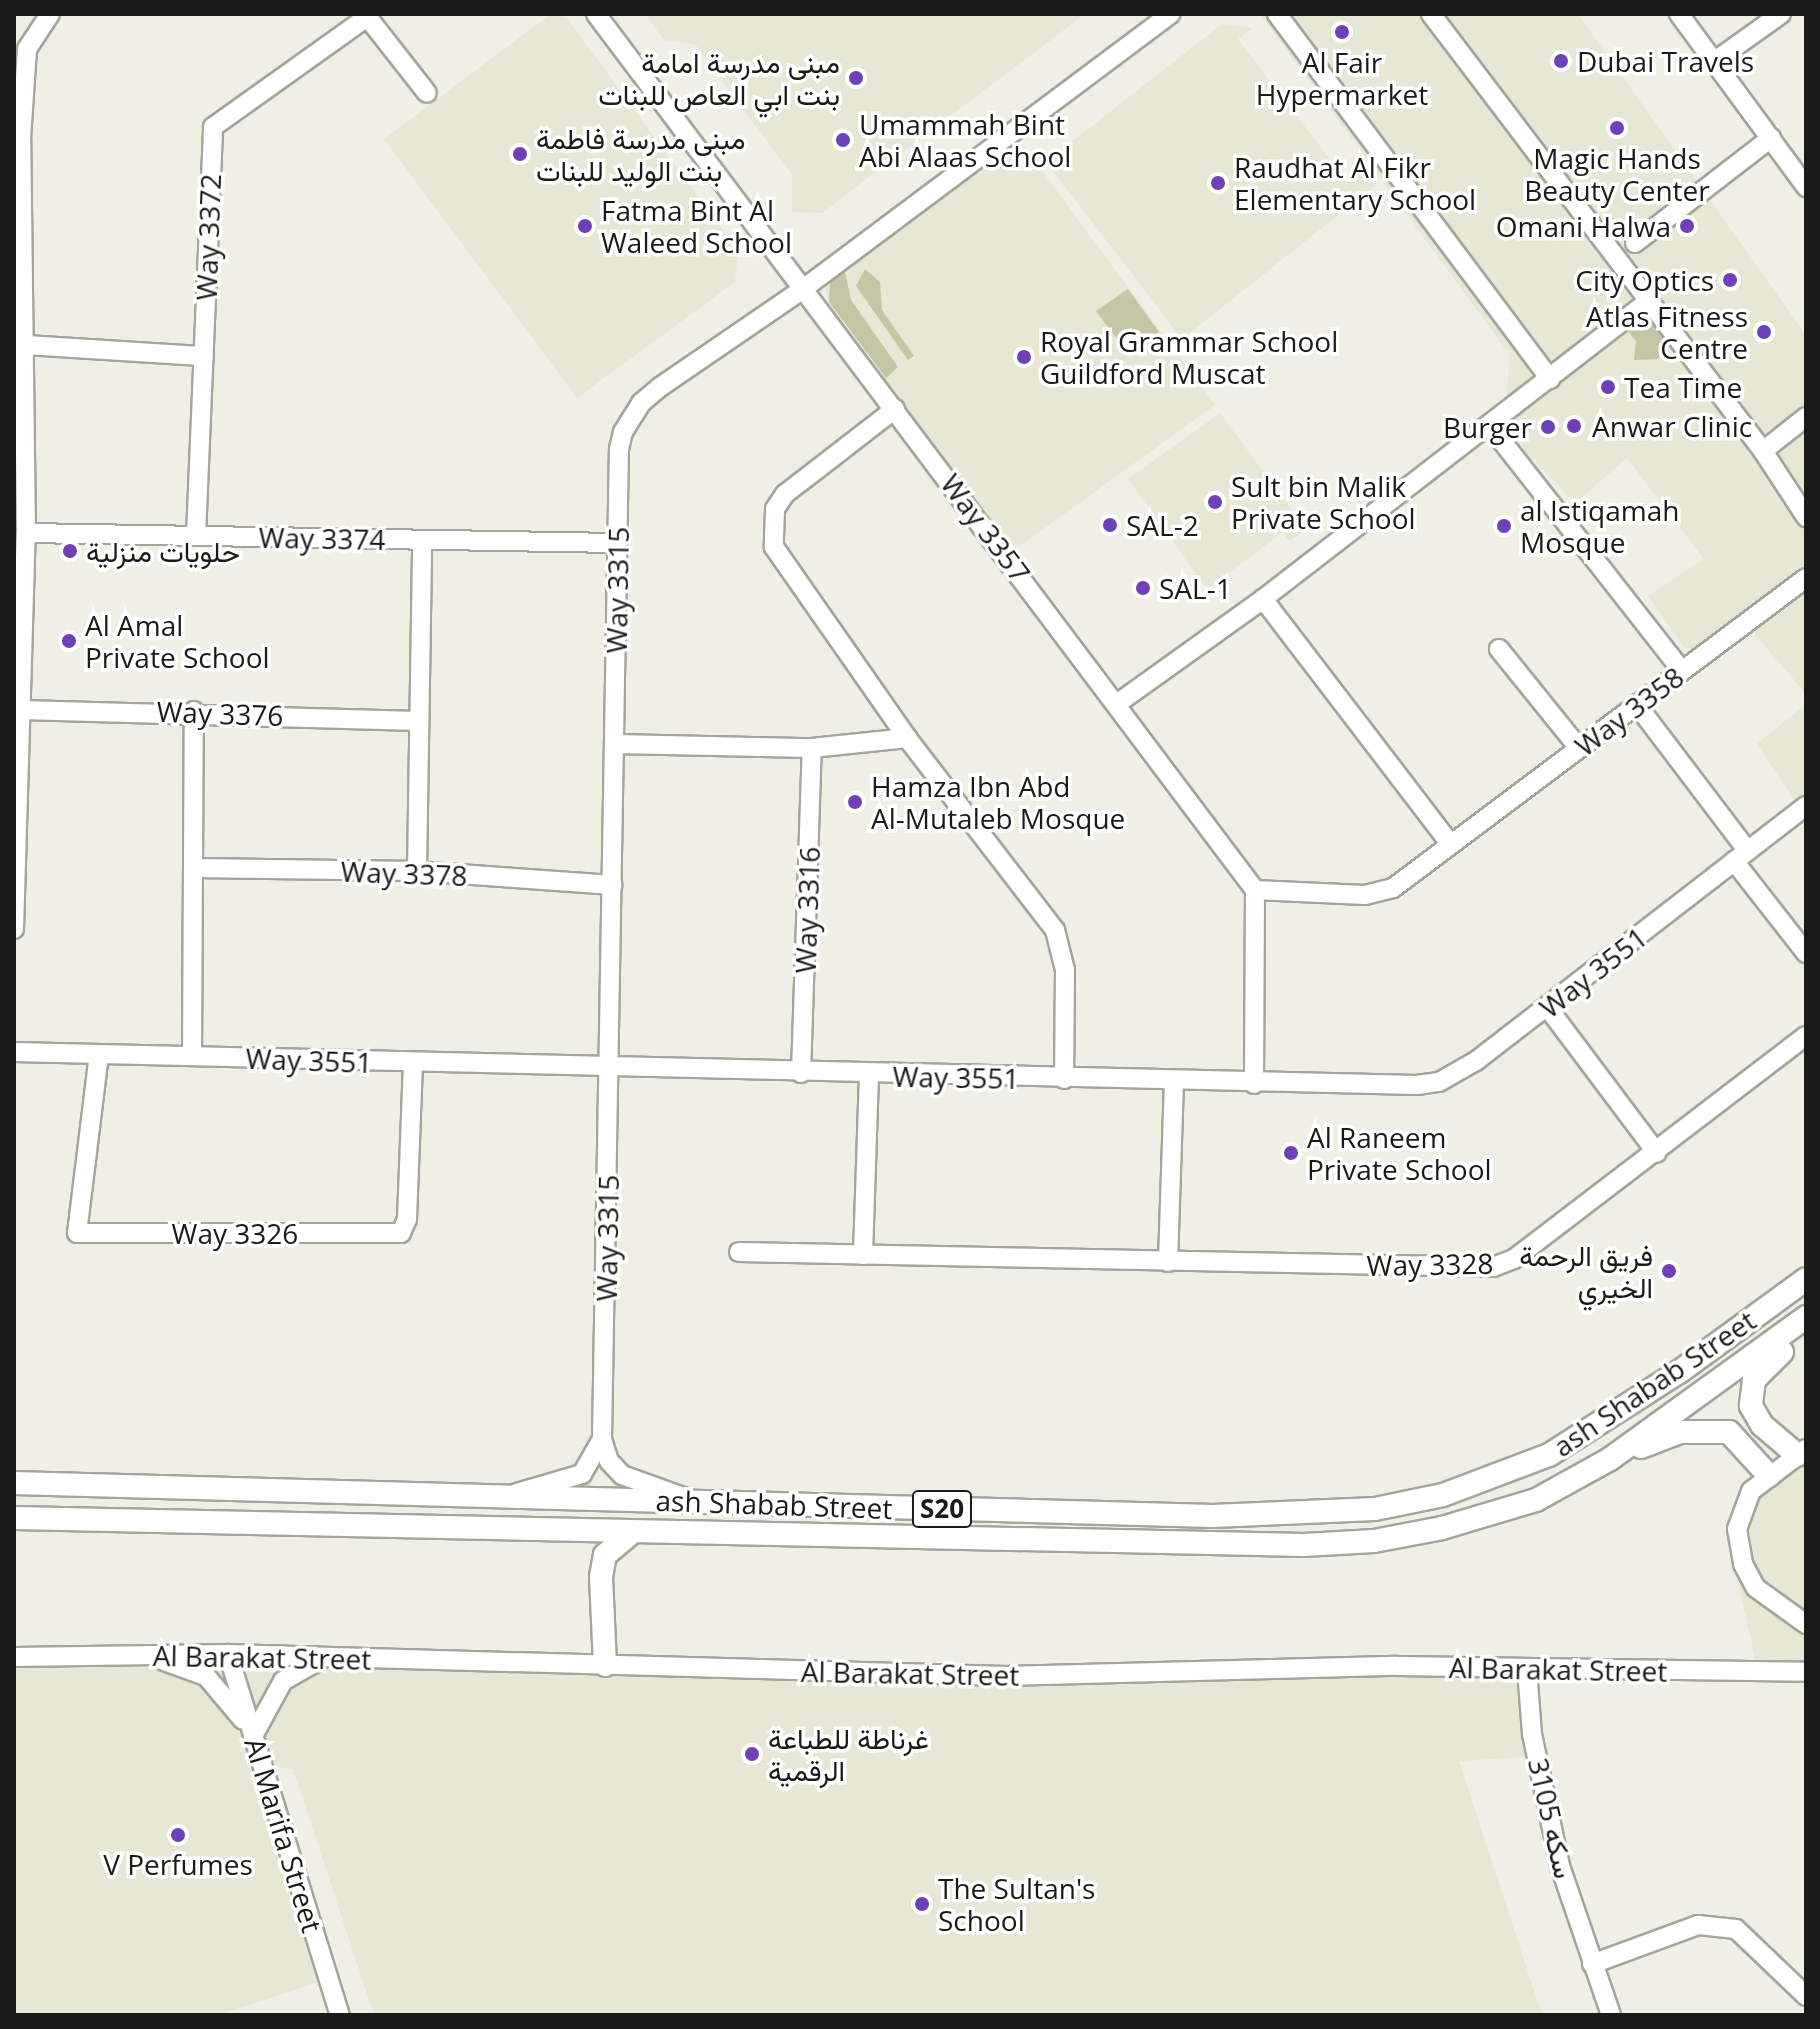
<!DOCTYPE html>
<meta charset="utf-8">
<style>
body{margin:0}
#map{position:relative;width:1820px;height:2029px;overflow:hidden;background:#efefe5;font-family:"Open Sans",Vazirmatn,sans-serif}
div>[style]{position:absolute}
.built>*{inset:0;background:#e6e7d5}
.green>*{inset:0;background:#c4c6a5}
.roads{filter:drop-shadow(2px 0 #a4a59b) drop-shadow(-2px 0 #a4a59b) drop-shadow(0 2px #a4a59b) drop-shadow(0 -2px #a4a59b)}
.minor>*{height:18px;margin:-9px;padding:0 9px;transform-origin:9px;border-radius:9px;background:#fff}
.major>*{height:22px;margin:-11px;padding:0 11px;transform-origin:11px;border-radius:11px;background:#fff}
.dots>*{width:22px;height:22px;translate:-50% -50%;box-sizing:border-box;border:4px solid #fff;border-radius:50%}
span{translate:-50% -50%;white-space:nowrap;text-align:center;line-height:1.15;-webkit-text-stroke:7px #fff;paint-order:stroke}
.shield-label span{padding:2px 6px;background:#fff;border:2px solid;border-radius:6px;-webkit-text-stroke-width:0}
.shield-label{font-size:26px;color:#1a1a17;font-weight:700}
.poi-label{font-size:28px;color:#1a1a17}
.left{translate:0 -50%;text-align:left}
.right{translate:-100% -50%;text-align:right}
.street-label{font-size:28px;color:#1a1a17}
.frame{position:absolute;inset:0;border:16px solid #1a1a17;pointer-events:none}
</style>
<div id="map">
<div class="built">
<div style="clip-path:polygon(551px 14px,567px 18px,738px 251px,735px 282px,577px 398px,384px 139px)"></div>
<div style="clip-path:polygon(645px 14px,1085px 14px,822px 213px,792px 212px,792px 175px,695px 44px,664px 40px)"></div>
<div style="clip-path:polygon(1260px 14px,1578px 14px,1806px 335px,1806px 694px,1743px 620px,1702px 651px,1684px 647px,1648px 596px,1704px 559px,1627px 458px,1575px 503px,1524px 450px,1506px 400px,1510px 355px)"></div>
<div style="clip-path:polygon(1222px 24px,1253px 28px,1238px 39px,1345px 179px,1361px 167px,1375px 186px,1182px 339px,1046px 162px)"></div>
<div style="clip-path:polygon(1017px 137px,1215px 405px,1013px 551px,829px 302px,825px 284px,827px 277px)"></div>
<div style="clip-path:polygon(1220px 413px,1306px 529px,1290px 541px,1282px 533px,1207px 589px,1128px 479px)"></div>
<div style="clip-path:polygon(1806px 704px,1806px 817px,1757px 744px)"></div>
<div style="clip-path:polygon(1806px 1437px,1806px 1672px,1758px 1671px,1734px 1565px,1747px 1490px)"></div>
<div style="clip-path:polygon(326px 1657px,1527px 1669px,1528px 1757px,1459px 1761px,1542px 2015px,374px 2015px,293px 1769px,263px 1765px,329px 1979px,218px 2015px,14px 2015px,14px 1663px)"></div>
</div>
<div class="green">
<div style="clip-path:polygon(844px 267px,851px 300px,898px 367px,886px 378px,829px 302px,830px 282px)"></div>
<div style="clip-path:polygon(865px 269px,880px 282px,882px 310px,914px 356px,908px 360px,856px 286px)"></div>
<div style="clip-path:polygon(1128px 289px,1159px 332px,1128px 354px,1096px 311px)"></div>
<div style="clip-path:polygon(1648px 320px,1666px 342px,1658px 359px,1634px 360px,1636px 341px,1628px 331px)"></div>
</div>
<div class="roads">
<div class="minor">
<div style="left:365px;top:14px;width:100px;rotate:51.9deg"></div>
<div style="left:596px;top:14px;width:1096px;rotate:53.05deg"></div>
<div style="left:1255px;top:890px;width:194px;rotate:90.3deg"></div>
<div style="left:1277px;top:14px;width:456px;rotate:53.2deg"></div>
<div style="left:1431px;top:14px;width:549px;rotate:52.78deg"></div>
<div style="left:1763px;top:451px;width:79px;rotate:56.9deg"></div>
<div style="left:1679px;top:14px;width:215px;rotate:53.7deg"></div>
<div style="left:1715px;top:61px;width:81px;rotate:-35.5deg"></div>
<div style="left:1635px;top:243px;width:172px;rotate:-37.7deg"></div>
<div style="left:27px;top:345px;width:177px;rotate:3.6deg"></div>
<div style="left:895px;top:409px;width:139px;rotate:142.3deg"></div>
<div style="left:785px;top:494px;width:18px;rotate:124deg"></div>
<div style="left:775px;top:509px;width:38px;rotate:92deg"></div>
<div style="left:774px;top:547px;width:233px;rotate:55.1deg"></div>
<div style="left:907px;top:738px;width:242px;rotate:52.4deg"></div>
<div style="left:1055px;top:930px;width:41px;rotate:76deg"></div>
<div style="left:1065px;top:970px;width:109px;rotate:90.5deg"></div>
<div style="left:1490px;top:426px;width:311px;rotate:51.9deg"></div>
<div style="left:1763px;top:451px;width:55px;rotate:-38.3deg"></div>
<div style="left:26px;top:533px;width:591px;rotate:0.97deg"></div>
<div style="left:196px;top:536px;width:409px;rotate:-87.6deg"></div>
<div style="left:213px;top:127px;width:189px;rotate:-35.5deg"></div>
<div style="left:1263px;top:599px;width:306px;rotate:52.6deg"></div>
<div style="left:1499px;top:649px;width:127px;rotate:51.1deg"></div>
<div style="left:1118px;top:703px;width:178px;rotate:-35.6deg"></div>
<div style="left:1263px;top:599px;width:485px;rotate:-37.7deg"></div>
<div style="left:1637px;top:705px;width:183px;rotate:52.8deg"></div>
<div style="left:21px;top:710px;width:397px;rotate:1.6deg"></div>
<div style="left:615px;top:744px;width:197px;rotate:1.2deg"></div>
<div style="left:812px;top:748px;width:96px;rotate:-6deg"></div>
<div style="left:1734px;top:861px;width:117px;rotate:52deg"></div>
<div style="left:194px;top:868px;width:223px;rotate:0.8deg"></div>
<div style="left:417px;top:871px;width:196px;rotate:4.1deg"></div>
<div style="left:417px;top:871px;width:331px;rotate:-89.1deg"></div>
<div style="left:1255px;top:890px;width:110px;rotate:2.6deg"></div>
<div style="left:1365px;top:895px;width:29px;rotate:-14deg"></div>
<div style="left:1393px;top:888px;width:516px;rotate:-36.89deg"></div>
<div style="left:14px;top:929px;width:396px;rotate:-88.3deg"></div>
<div style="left:26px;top:533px;width:394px;rotate:-90.7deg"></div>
<div style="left:21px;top:139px;width:90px;rotate:-86.2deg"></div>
<div style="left:27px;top:49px;width:42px;rotate:-56.7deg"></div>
<div style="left:1548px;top:1008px;width:181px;rotate:53.1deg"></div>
<div style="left:14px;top:1052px;width:1403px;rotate:1.35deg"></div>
<div style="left:1417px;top:1085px;width:22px;rotate:-8deg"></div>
<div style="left:1439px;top:1082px;width:43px;rotate:-29.6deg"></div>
<div style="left:1476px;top:1061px;width:417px;rotate:-37.7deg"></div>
<div style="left:99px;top:1054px;width:180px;rotate:97deg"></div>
<div style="left:77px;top:1233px;width:324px"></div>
<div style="left:401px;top:1233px;width:15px;rotate:-67deg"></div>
<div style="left:407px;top:1219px;width:157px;rotate:-87.8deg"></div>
<div style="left:192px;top:1056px;width:345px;rotate:-89.7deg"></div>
<div style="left:801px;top:1073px;width:325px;rotate:-88.1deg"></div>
<div style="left:739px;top:1252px;width:754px;rotate:1.14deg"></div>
<div style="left:1493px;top:1267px;width:22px;rotate:-21deg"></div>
<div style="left:1514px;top:1259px;width:367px;rotate:-37.4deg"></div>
<div style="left:863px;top:1255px;width:181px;rotate:-88.1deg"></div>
<div style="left:1168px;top:1262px;width:180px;rotate:-88.1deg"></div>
<div style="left:1806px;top:1449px;width:69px;rotate:142.6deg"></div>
<div style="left:1751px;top:1491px;width:40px;rotate:110.2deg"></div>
<div style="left:1737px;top:1529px;width:36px;rotate:80deg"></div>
<div style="left:1743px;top:1564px;width:27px;rotate:62deg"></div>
<div style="left:1756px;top:1588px;width:62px;rotate:35.8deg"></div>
<div style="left:517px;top:1493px;width:68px;rotate:-16.3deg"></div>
<div style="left:582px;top:1474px;width:40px;rotate:-60.3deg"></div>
<div style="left:686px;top:1498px;width:68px;rotate:-160.2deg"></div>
<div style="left:622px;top:1475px;width:19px;rotate:-133deg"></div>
<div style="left:609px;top:1461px;width:23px;rotate:-108deg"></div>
<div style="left:602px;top:1439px;width:990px;rotate:-89.02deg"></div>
<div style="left:619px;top:449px;width:17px;rotate:-77deg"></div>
<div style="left:623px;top:432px;width:34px;rotate:-58deg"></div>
<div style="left:641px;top:403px;width:25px;rotate:-40deg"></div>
<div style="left:660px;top:387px;width:173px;rotate:-34.4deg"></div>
<div style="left:803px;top:289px;width:459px;rotate:-36.8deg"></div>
<div style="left:228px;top:1654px;width:378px;rotate:72.8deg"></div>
<div style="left:14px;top:1657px;width:214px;rotate:-0.8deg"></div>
<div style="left:228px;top:1654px;width:777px;rotate:1.62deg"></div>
<div style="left:1005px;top:1676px;width:392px;rotate:-1.5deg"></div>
<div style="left:1397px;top:1666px;width:409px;rotate:0.8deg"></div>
<div style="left:164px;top:1661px;width:45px;rotate:19.7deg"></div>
<div style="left:206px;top:1676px;width:57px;rotate:49.9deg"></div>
<div style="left:1527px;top:1669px;width:65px;rotate:85.6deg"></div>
<div style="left:1532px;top:1734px;width:135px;rotate:78deg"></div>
<div style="left:1560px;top:1866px;width:157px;rotate:71.1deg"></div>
<div style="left:253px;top:1736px;width:63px;rotate:-61.4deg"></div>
<div style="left:283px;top:1681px;width:43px;rotate:-29.6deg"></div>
<div style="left:1592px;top:1964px;width:113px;rotate:-20.2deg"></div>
<div style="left:1698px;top:1925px;width:38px;rotate:6deg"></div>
<div style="left:1736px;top:1929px;width:97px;rotate:43.7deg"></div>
</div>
<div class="major">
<div style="left:1782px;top:1352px;width:40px;rotate:135deg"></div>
<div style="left:1754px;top:1380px;width:26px;rotate:97deg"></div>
<div style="left:1751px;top:1406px;width:22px;rotate:60deg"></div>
<div style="left:1762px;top:1425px;width:46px;rotate:40.6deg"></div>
<div style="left:1641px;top:1447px;width:42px;rotate:-21deg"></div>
<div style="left:1680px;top:1432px;width:49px"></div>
<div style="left:1729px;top:1432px;width:59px;rotate:47.7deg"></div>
<div style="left:14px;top:1483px;width:1199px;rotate:1.58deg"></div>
<div style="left:1213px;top:1516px;width:162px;rotate:-2.5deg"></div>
<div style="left:1375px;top:1509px;width:69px;rotate:-11.6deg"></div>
<div style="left:1443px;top:1495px;width:113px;rotate:-20.7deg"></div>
<div style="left:1549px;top:1455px;width:154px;rotate:-32.6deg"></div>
<div style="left:1679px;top:1372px;width:157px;rotate:-36.2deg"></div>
<div style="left:14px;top:1518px;width:1290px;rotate:1.2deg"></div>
<div style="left:1304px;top:1545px;width:70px;rotate:-3.3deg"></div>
<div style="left:1374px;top:1541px;width:69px;rotate:-10.8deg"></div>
<div style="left:1442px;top:1528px;width:98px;rotate:-16.6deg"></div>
<div style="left:1536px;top:1500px;width:85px;rotate:-29deg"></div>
<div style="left:1610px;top:1459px;width:242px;rotate:-35.9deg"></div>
<div style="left:605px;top:1665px;width:88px;rotate:-92.6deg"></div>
<div style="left:601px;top:1577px;width:22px;rotate:-80deg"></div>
<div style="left:605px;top:1555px;width:33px;rotate:-40deg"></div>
</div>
</div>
<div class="dots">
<div style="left:1342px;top:32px;background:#6e41b8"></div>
<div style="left:1561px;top:61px;background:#6e41b8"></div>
<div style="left:856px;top:78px;background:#6e41b8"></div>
<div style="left:1617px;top:128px;background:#6e41b8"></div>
<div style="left:843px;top:140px;background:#6e41b8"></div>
<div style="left:520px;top:154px;background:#6e41b8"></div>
<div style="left:1218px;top:183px;background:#6e41b8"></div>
<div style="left:585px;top:226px;background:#6e41b8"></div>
<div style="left:1687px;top:226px;background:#6e41b8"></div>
<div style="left:1730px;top:280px;background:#6e41b8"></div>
<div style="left:1764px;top:332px;background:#6e41b8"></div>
<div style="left:1024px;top:357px;background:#6e41b8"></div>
<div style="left:1608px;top:387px;background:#6e41b8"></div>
<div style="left:1574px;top:426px;background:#6e41b8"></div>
<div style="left:1548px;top:427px;background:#6e41b8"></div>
<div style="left:1215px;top:502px;background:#6e41b8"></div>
<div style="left:1110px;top:525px;background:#6e41b8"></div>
<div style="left:1504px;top:526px;background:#6e41b8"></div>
<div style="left:70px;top:551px;background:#6e41b8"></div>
<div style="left:1143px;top:588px;background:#6e41b8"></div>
<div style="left:69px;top:641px;background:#6e41b8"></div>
<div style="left:855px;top:802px;background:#6e41b8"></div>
<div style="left:1291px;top:1153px;background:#6e41b8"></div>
<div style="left:1669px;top:1271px;background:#6e41b8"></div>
<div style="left:752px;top:1754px;background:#6e41b8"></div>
<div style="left:178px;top:1835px;background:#6e41b8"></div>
<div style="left:922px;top:1904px;background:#6e41b8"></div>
</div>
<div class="shield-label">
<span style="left:942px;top:1509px">S20</span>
</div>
<div class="poi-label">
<span class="left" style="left:1577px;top:61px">Dubai Travels</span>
<span class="right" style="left:840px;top:78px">مبنى مدرسة امامة<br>بنت ابي العاص للبنات</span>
<span style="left:1342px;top:78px">Al Fair<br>Hypermarket</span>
<span class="left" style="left:859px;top:140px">Umammah Bint<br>Abi Alaas School</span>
<span class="left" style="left:536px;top:154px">مبنى مدرسة فاطمة<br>بنت الوليد للبنات</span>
<span style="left:1617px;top:174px">Magic Hands<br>Beauty Center</span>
<span class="left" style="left:1234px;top:183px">Raudhat Al Fikr<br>Elementary School</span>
<span class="left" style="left:601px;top:226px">Fatma Bint Al<br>Waleed School</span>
<span class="right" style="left:1671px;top:226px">Omani Halwa</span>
<span class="right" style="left:1714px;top:280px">City Optics</span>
<span class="right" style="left:1748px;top:332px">Atlas Fitness<br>Centre</span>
<span class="left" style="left:1040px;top:357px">Royal Grammar School<br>Guildford Muscat</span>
<span class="left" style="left:1624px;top:387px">Tea Time</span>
<span class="left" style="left:1592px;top:426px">Anwar Clinic</span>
<span class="right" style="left:1532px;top:427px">Burger</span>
<span class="left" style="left:1231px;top:502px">Sult bin Malik<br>Private School</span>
<span class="left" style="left:1520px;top:526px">al Istiqamah<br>Mosque</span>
<span class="left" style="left:1126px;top:525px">SAL-2</span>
<span class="left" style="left:86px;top:551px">حلويات منزلية</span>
<span class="left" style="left:1159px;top:588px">SAL-1</span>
<span class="left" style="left:85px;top:641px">Al Amal<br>Private School</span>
<span class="left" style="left:871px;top:802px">Hamza Ibn Abd<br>Al-Mutaleb Mosque</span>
<span class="left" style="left:1307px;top:1153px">Al Raneem<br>Private School</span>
<span class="right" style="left:1653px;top:1271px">فريق الرحمة<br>الخيري</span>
<span class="left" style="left:768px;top:1754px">غرناطة للطباعة<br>الرقمية</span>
<span style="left:178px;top:1864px">V Perfumes</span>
<span class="left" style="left:938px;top:1904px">The Sultan's<br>School</span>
</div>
<div class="street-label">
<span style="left:208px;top:237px;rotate:-88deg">Way 3372</span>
<span style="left:986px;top:528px;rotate:53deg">Way 3357</span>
<span style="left:322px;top:538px;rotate:1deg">Way 3374</span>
<span style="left:617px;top:590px;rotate:-89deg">Way 3315</span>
<span style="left:1629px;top:711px;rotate:-37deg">Way 3358</span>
<span style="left:220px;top:713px;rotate:2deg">Way 3376</span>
<span style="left:404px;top:873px;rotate:2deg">Way 3378</span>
<span style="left:807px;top:910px;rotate:-88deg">Way 3316</span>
<span style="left:1593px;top:972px;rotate:-38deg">Way 3551</span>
<span style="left:309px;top:1060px;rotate:2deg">Way 3551</span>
<span style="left:956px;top:1077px;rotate:1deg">Way 3551</span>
<span style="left:235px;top:1233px">Way 3326</span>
<span style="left:607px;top:1238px;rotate:-89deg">Way 3315</span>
<span style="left:1430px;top:1264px;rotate:-1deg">Way 3328</span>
<span style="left:1654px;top:1383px;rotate:-34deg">ash Shabab Street</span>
<span style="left:774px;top:1504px;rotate:2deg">ash Shabab Street</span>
<span style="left:262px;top:1657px;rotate:1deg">Al Barakat Street</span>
<span style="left:1558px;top:1669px;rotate:1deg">Al Barakat Street</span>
<span style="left:910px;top:1673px;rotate:1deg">Al Barakat Street</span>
<span style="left:1552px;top:1818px;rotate:77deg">سكه 3105</span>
<span style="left:284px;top:1835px;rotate:73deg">Al Marifa Street</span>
</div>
<div class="frame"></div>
</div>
